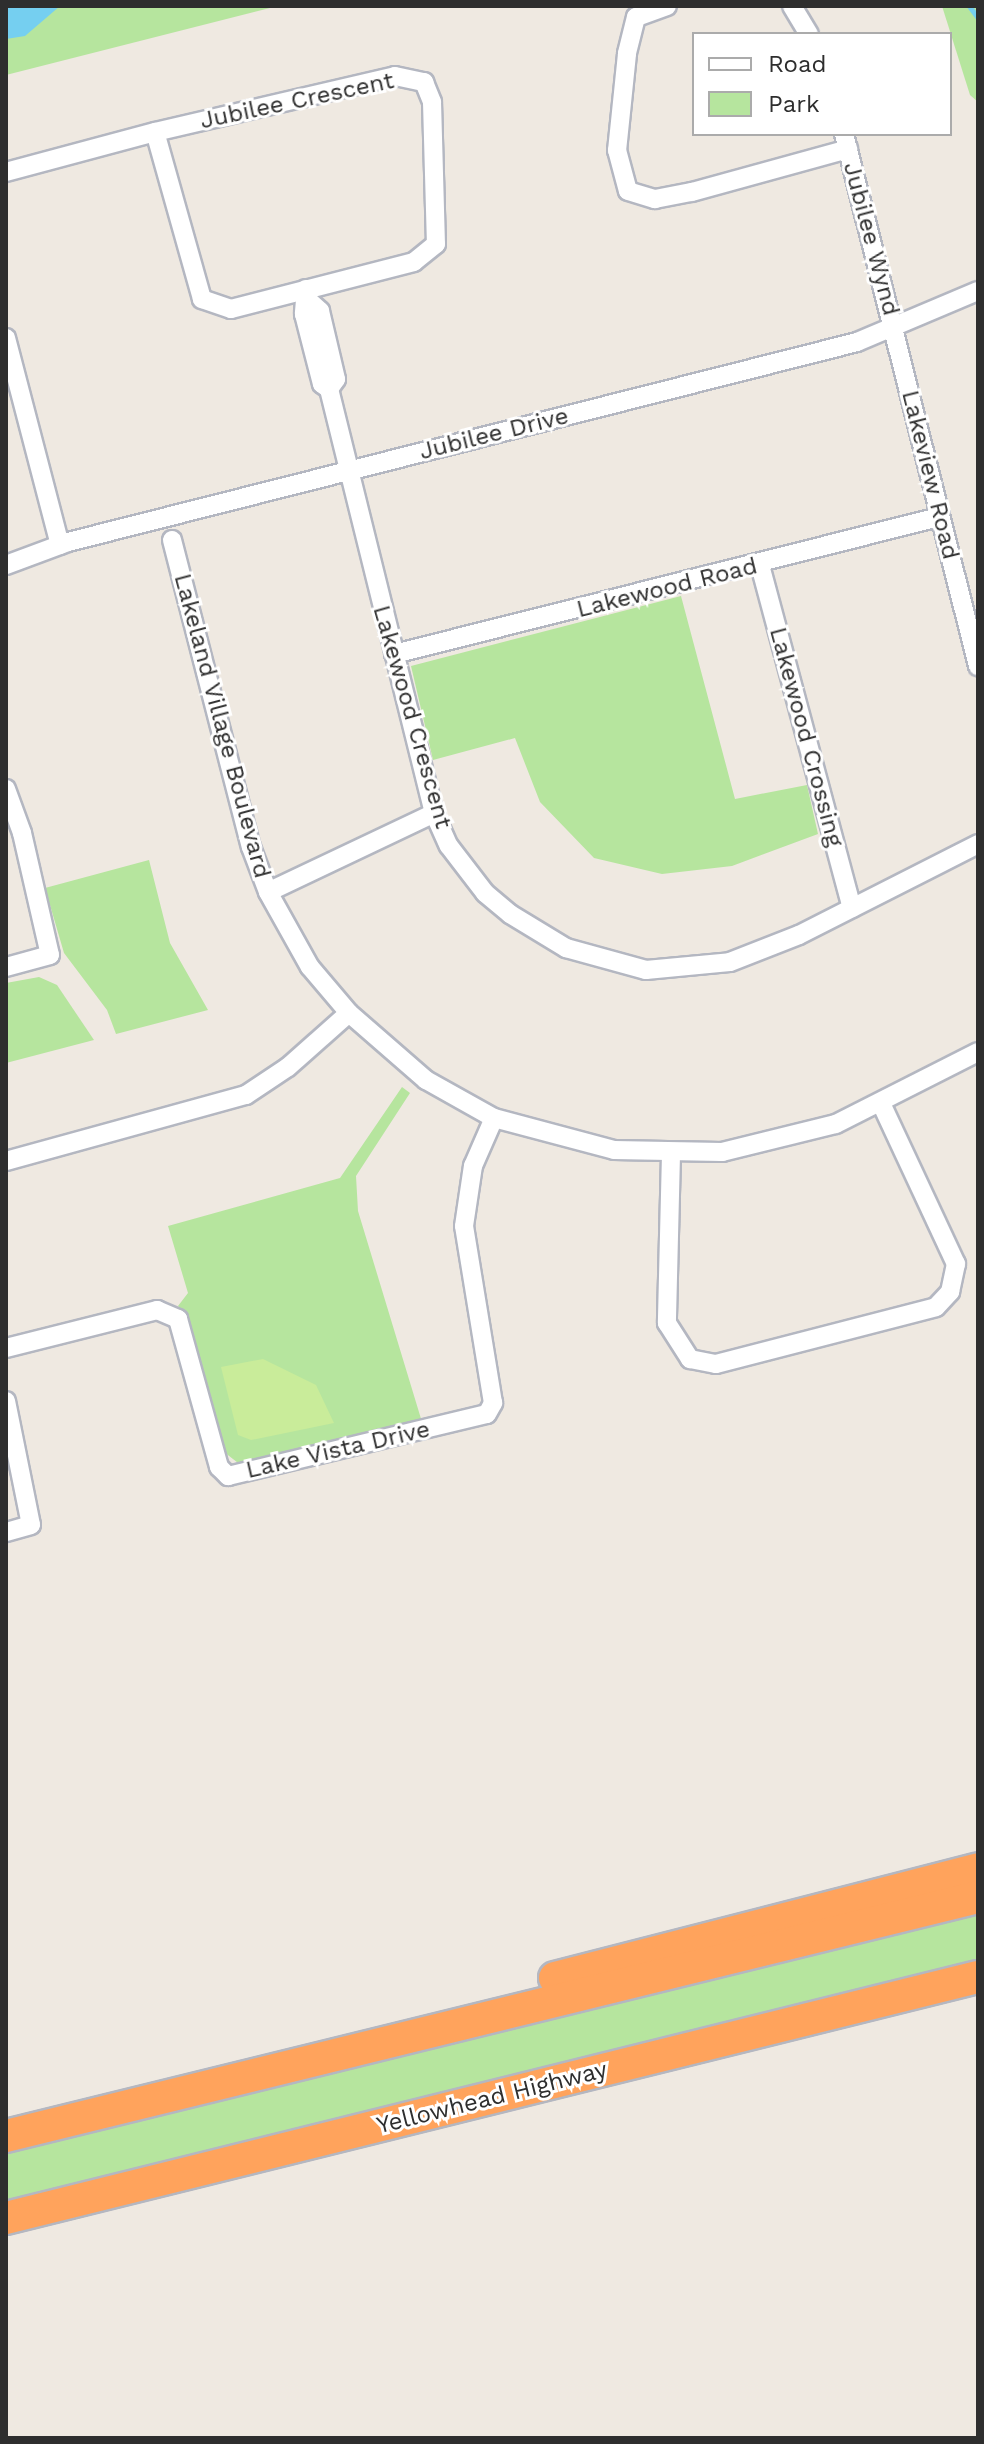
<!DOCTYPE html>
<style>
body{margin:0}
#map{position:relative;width:984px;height:2444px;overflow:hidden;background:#efe9e1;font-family:"Work Sans",sans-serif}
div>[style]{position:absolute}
.green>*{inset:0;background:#b6e59e}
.pitch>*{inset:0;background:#c9ec9a}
.water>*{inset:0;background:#75cff0}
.stream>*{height:5px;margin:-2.5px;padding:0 2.5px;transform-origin:2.5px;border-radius:2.5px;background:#75cff0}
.roads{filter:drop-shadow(2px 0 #b4b7c1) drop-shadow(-2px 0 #b4b7c1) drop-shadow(0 2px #b4b7c1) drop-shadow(0 -2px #b4b7c1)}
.minor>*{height:18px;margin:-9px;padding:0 9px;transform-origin:9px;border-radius:9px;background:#fff}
.motorway>*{height:32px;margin:-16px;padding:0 16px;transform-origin:16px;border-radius:16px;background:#ffa35c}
span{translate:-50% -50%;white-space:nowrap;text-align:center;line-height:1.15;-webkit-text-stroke:6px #fff;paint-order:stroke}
.street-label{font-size:24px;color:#2e2e2e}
.frame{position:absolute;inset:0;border:8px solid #2e2e2e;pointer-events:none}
.legend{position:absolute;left:692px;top:32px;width:260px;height:104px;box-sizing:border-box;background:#fff;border:2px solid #ababab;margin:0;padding:10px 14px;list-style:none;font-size:24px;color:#2e2e2e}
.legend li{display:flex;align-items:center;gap:16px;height:40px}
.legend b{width:40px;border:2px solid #ababab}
</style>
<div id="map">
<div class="green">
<div style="clip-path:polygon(6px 6px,278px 6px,6px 75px)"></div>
<div style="clip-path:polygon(942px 6px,978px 6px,978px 102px,970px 95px)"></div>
<div style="clip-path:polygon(681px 596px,735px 799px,807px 785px,818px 834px,732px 866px,662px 874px,594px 858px,540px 802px,515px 738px,433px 760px,411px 666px)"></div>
<div style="clip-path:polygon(149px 860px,170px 943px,208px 1010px,116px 1034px,107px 1010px,64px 953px,45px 888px)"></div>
<div style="clip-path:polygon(39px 977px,57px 985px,94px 1040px,6px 1063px,6px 983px)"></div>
<div style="clip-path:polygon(402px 1087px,410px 1093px,356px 1176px,358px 1211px,422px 1422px,242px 1466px,224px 1452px,187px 1316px,178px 1306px,188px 1293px,168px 1226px,340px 1178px)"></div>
<div style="clip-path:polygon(978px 1909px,978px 1959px,6px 2200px,6px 2149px)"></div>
</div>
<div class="pitch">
<div style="clip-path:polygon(263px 1359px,316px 1385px,334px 1423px,251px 1440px,238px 1435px,221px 1367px)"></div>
</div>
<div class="water">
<div style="clip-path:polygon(6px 6px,60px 6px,25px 36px,6px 39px)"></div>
</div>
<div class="stream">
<div style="left:969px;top:6px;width:15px;rotate:53deg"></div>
</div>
<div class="roads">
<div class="minor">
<div style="left:667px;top:6px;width:33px;rotate:160deg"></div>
<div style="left:636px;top:17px;width:38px;rotate:104deg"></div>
<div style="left:627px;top:54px;width:97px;rotate:95.9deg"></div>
<div style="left:617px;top:150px;width:42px;rotate:75deg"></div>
<div style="left:628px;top:191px;width:28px;rotate:17deg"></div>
<div style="left:655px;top:199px;width:38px;rotate:-11deg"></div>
<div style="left:692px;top:192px;width:162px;rotate:-15.4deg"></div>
<div style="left:792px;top:6px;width:33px;rotate:59deg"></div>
<div style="left:844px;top:134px;width:549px;rotate:75.86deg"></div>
<div style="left:6px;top:172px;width:154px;rotate:-15deg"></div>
<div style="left:155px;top:132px;width:246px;rotate:-13.1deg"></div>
<div style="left:395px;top:76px;width:30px;rotate:12deg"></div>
<div style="left:424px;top:82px;width:22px;rotate:68deg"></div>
<div style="left:432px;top:102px;width:142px;rotate:88.4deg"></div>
<div style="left:436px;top:244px;width:28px;rotate:141deg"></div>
<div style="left:414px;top:262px;width:189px;rotate:165.6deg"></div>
<div style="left:231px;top:309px;width:31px;rotate:-161deg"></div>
<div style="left:202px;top:299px;width:173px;rotate:-105.7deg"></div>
<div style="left:306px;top:289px;width:25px;rotate:95deg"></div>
<div style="left:304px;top:314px;width:72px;rotate:75.6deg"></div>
<div style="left:322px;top:384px;width:9px;rotate:36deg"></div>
<div style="left:329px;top:389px;width:437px;rotate:76.1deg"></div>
<div style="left:434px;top:813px;width:36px;rotate:66deg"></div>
<div style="left:449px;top:846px;width:59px;rotate:52.5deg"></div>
<div style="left:485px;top:893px;width:33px;rotate:40deg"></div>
<div style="left:510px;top:914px;width:66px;rotate:31.3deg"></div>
<div style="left:566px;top:948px;width:83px;rotate:15.4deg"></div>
<div style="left:646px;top:970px;width:84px;rotate:-5.4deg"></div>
<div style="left:730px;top:962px;width:74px;rotate:-21.4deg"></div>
<div style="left:799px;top:935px;width:201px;rotate:-26.9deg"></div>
<div style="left:309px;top:301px;width:15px;rotate:42deg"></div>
<div style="left:320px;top:311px;width:70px;rotate:76.8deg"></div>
<div style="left:336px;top:379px;width:12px;rotate:125deg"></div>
<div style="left:6px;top:338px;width:214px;rotate:75.4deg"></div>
<div style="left:172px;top:540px;width:317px;rotate:75.6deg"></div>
<div style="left:251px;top:847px;width:48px;rotate:69.3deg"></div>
<div style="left:268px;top:892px;width:86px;rotate:60.8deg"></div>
<div style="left:310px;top:967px;width:60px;rotate:49.7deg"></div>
<div style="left:349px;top:1013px;width:102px;rotate:41deg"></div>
<div style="left:426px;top:1080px;width:78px;rotate:29.2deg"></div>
<div style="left:494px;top:1118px;width:124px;rotate:14.9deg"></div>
<div style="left:614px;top:1150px;width:108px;rotate:1.1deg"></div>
<div style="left:722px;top:1152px;width:117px;rotate:-13.8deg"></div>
<div style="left:836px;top:1124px;width:159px;rotate:-26.9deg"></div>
<div style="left:6px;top:565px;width:66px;rotate:-20.4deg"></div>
<div style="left:68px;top:542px;width:814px;rotate:-14.22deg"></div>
<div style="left:857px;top:342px;width:131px;rotate:-22.9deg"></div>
<div style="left:760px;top:565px;width:355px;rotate:75deg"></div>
<div style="left:394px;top:654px;width:562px;rotate:-14.11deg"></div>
<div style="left:6px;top:789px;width:47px;rotate:70deg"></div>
<div style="left:22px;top:833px;width:125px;rotate:77.1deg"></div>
<div style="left:50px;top:955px;width:46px;rotate:164.7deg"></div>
<div style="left:268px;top:892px;width:184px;rotate:-25.4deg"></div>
<div style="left:671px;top:1154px;width:169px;rotate:91.4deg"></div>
<div style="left:667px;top:1323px;width:43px;rotate:57.4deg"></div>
<div style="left:690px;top:1359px;width:26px;rotate:11deg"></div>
<div style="left:716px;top:1364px;width:227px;rotate:-14.5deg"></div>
<div style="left:936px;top:1307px;width:21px;rotate:-47deg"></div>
<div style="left:950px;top:1292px;width:29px;rotate:-78deg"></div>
<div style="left:956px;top:1264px;width:175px;rotate:-115deg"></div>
<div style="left:6px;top:1161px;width:249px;rotate:-15.4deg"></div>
<div style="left:246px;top:1095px;width:50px;rotate:-33.7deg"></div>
<div style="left:288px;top:1067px;width:81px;rotate:-41.5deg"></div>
<div style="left:6px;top:1348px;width:156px;rotate:-14.1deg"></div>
<div style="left:157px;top:1310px;width:23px;rotate:23deg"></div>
<div style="left:178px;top:1319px;width:154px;rotate:74.5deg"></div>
<div style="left:219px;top:1467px;width:13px;rotate:45deg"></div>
<div style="left:228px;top:1476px;width:266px;rotate:-13.5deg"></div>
<div style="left:487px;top:1414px;width:13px;rotate:-61deg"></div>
<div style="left:493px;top:1403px;width:179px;rotate:-99.3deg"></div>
<div style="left:464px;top:1226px;width:61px;rotate:-81.5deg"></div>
<div style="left:473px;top:1166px;width:52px;rotate:-66.4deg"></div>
<div style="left:6px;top:1401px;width:126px;rotate:78.6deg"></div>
<div style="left:31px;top:1525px;width:26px;rotate:164deg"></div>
</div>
<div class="motorway">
<div style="left:555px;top:1978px;width:437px;rotate:-14.4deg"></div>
<div style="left:6px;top:2136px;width:1001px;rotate:-13.81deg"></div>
<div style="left:6px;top:2218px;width:1001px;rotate:-13.93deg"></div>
</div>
</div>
<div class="street-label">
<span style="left:297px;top:101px;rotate:-12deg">Jubilee Crescent</span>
<span style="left:871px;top:239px;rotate:75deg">Jubilee Wynd</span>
<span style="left:494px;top:434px;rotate:-14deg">Jubilee Drive</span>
<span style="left:930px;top:475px;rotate:76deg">Lakeview Road</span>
<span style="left:667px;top:588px;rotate:-14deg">Lakewood Road</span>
<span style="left:412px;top:717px;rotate:74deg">Lakewood Crescent</span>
<span style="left:222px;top:726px;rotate:75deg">Lakeland Village Boulevard</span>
<span style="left:806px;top:737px;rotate:75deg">Lakewood Crossing</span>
<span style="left:338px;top:1450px;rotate:-13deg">Lake Vista Drive</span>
<span style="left:492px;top:2098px;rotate:-14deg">Yellowhead Highway</span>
</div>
<div class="frame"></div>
<ul class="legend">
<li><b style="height:10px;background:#fff"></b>Road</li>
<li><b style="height:22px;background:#b6e59e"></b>Park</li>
</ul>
</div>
